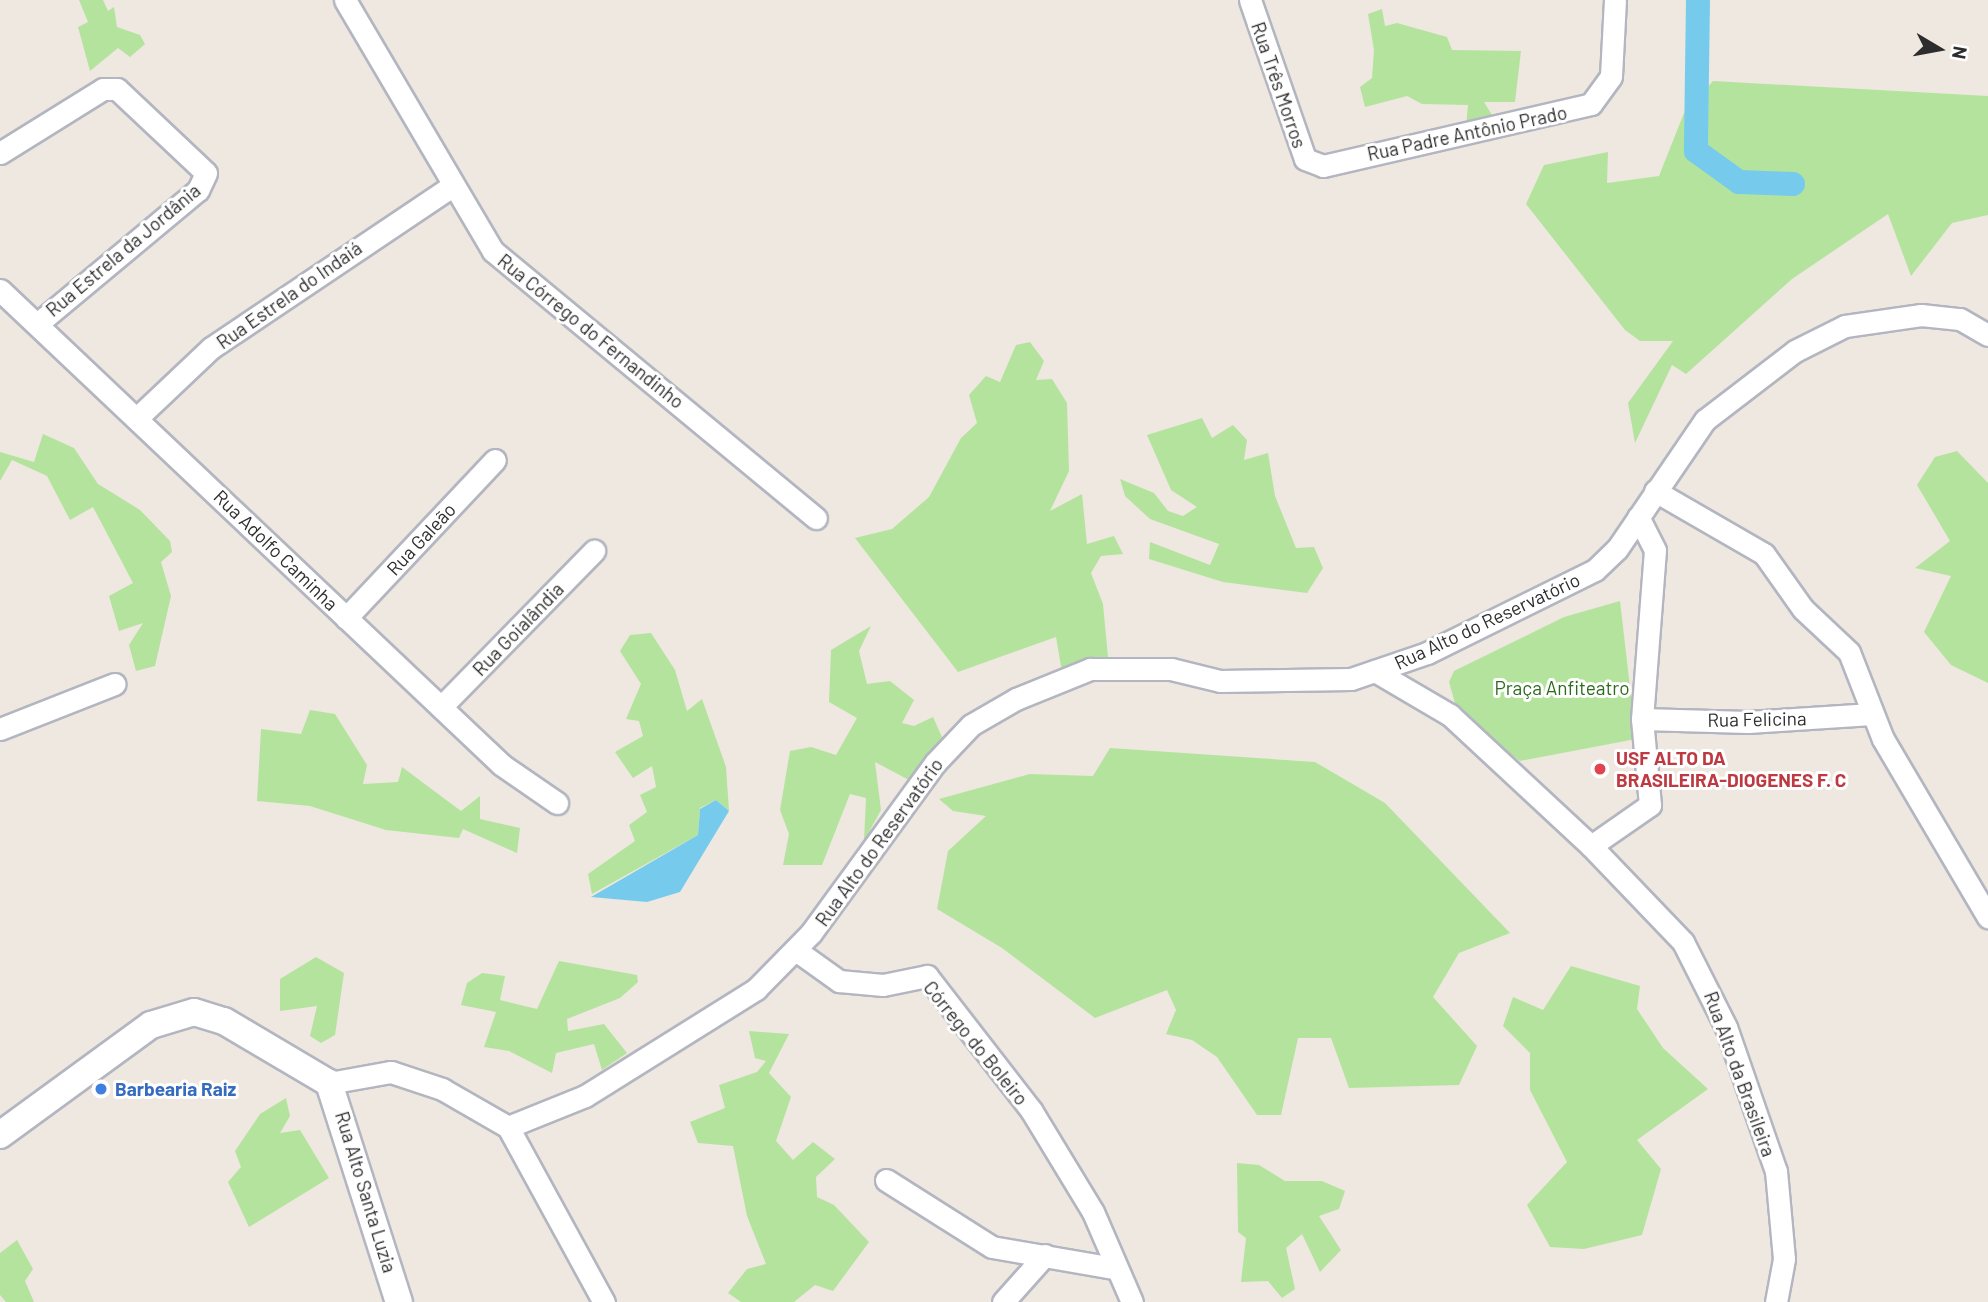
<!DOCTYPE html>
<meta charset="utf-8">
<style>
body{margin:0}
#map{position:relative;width:1988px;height:1302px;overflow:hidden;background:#eee8e0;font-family:Barlow,sans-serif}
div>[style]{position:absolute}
.green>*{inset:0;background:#b4e39e}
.water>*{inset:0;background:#76cbed}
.canal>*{height:24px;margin:-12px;padding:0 12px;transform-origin:12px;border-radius:12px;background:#76cbed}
.roads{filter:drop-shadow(2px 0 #b3b6c0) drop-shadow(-2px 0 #b3b6c0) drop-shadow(0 2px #b3b6c0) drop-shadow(0 -2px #b3b6c0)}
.minor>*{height:21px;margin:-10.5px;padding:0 10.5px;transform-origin:10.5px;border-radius:10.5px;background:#fff}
.tertiary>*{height:26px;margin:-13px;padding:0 13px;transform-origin:13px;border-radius:13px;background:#fff}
.dots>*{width:19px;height:19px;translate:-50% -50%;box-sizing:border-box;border:4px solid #fff;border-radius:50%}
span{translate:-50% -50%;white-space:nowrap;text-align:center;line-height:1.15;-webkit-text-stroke:6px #fff;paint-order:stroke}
.street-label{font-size:19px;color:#2d2d2d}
.park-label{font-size:19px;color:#2b6b1c}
.health-label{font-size:19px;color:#be3a42;font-weight:700}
.left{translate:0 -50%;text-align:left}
.shop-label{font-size:19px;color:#366cbe;font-weight:700}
.north{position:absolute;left:1904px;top:14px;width:70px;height:70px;-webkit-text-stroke:5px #fff;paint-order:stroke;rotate:100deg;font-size:19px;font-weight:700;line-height:28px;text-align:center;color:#2d2d2d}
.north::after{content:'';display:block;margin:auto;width:24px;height:32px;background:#2d2d2d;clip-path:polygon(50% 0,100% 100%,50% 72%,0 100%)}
</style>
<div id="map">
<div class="green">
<div style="clip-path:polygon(79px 0,103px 0,108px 11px,114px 7px,117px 27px,140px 35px,145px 44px,130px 57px,118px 48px,90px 71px,78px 27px,88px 22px)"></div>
<div style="clip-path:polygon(1382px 9px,1385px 26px,1397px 23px,1447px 37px,1452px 50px,1521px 51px,1515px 102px,1484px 102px,1495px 120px,1466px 127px,1468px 105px,1422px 104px,1407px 96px,1365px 107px,1360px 87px,1372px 78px,1374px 50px,1368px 14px)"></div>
<div style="clip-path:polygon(1713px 81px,1988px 96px,1988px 215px,1952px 223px,1911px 276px,1888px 214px,1792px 279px,1686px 374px,1672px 365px,1635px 443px,1628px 403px,1673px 341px,1640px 341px,1625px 330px,1526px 204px,1544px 165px,1608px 152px,1607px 183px,1659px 176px,1684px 113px)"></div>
<div style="clip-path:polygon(1030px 342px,1044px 361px,1036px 380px,1052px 379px,1067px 403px,1069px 471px,1050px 511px,1082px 494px,1087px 544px,1114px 536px,1123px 554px,1101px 556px,1091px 573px,1103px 604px,1108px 657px,1062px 672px,1056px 637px,958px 672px,855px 538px,892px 529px,929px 497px,961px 438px,977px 423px,969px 395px,986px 376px,1000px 382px,1016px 345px)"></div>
<div style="clip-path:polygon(1202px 418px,1212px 438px,1233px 425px,1247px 440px,1244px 460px,1268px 453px,1275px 496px,1296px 548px,1314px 547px,1323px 568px,1307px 593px,1223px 582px,1149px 559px,1150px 542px,1210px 565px,1219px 544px,1150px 519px,1125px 496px,1120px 479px,1154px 493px,1168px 511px,1183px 516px,1197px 507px,1171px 490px,1147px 435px)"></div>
<div style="clip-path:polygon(43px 434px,74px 448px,98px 484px,140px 510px,170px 541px,172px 552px,161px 562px,171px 596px,155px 666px,136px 671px,129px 645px,143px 623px,119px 631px,109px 596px,133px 583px,93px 507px,70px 520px,47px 476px,12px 460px,0 481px,0 452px,34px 462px)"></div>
<div style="clip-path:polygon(1957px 451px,1988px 483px,1988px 683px,1951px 665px,1924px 632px,1951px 576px,1915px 568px,1950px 541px,1917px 485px,1935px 457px)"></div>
<div style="clip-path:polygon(1620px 601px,1636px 739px,1520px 761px,1458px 714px,1449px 682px,1454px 671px,1564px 617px)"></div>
<div style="clip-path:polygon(871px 626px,859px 651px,867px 684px,890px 681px,914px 700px,902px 723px,914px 726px,933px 717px,942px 737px,909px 780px,875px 762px,881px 810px,864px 841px,866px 798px,850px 794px,822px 865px,783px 865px,789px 834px,780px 810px,790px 751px,811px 747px,836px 755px,857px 718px,829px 702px,831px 650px)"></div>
<div style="clip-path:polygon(651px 633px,675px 670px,687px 711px,702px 699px,726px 767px,729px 811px,716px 800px,700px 808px,698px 835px,592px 894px,588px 874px,635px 841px,629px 825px,647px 812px,640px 795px,656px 787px,652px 766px,633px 778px,615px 752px,643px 736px,639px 721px,626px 719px,641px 684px,620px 651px,630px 635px)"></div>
<div style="clip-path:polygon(310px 710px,335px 714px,367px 765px,363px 784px,398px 782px,402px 767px,461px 811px,480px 796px,480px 819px,520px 828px,517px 853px,463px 829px,459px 838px,386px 830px,310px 806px,257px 801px,261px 729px,301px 734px)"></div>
<div style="clip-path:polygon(1110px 748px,1315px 762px,1385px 803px,1510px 933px,1459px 953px,1433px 997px,1477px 1046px,1459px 1085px,1349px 1088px,1331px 1038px,1298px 1038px,1281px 1115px,1257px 1115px,1217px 1057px,1192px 1040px,1166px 1034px,1176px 1010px,1167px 990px,1095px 1018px,1002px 948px,937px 909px,948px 851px,986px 816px,953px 811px,939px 799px,1030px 774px,1093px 776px)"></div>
<div style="clip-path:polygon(316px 957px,344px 973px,335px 1035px,321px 1043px,310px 1036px,317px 1006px,280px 1011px,280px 979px)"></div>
<div style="clip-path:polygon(559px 961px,637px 975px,638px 982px,620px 998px,567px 1019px,568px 1031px,604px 1024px,627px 1053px,602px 1070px,594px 1044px,556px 1053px,552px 1073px,509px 1051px,484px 1047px,496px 1012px,461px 1005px,467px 983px,482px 973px,505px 976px,500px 1000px,537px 1009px)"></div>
<div style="clip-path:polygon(1571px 966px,1640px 986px,1637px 1009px,1663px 1048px,1708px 1089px,1637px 1140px,1661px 1169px,1642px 1235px,1584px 1249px,1550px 1247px,1527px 1205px,1567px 1162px,1530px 1090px,1530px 1053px,1503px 1026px,1513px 997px,1543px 1010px)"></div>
<div style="clip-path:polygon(749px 1031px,789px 1034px,769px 1073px,791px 1097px,776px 1141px,793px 1160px,813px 1142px,835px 1159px,816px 1177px,817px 1197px,834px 1205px,869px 1242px,833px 1291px,815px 1285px,794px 1302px,741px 1302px,728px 1293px,747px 1269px,766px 1264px,747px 1216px,733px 1146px,698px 1143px,690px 1122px,725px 1108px,719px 1085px,757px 1072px,766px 1061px,755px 1058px)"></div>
<div style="clip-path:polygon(286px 1098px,290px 1116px,280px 1133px,300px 1130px,329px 1178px,249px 1227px,228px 1182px,241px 1167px,235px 1151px,260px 1114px)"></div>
<div style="clip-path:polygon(1237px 1163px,1259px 1165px,1285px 1181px,1322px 1181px,1345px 1191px,1339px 1209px,1319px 1216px,1341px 1250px,1320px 1272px,1302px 1234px,1286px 1248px,1295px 1289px,1282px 1298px,1268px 1281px,1241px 1282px,1246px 1238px,1238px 1232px)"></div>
<div style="clip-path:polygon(17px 1240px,33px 1269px,25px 1281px,34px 1302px,6px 1302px,0 1295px,0 1253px)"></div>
</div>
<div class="water">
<div style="clip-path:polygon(716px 800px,729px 811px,680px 892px,647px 902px,591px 897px,698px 835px,700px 809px)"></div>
</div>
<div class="canal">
<div style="left:1698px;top:0;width:151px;rotate:90.8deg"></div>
<div style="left:1696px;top:151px;width:53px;rotate:35.8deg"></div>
<div style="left:1739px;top:182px;width:54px;rotate:2.1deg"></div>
</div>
<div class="roads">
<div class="minor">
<div style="left:345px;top:0;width:291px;rotate:59.5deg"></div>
<div style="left:493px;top:251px;width:419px;rotate:39.6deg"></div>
<div style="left:1250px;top:0;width:168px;rotate:70.9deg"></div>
<div style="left:1305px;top:159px;width:19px;rotate:21deg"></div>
<div style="left:1323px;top:166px;width:275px;rotate:-13deg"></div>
<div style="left:1591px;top:104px;width:34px;rotate:-54deg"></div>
<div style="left:1611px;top:76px;width:76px;rotate:-87deg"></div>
<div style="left:0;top:153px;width:121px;rotate:-31.9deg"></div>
<div style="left:103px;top:89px;width:14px"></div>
<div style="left:117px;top:89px;width:122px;rotate:43.3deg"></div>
<div style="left:206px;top:173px;width:19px;rotate:115deg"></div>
<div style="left:198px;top:190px;width:209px;rotate:140.2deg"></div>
<div style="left:0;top:290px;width:691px;rotate:43.42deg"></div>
<div style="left:502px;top:765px;width:67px;rotate:34.6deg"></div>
<div style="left:137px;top:418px;width:102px;rotate:-43.4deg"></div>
<div style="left:211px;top:348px;width:290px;rotate:-33.9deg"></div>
<div style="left:1655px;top:491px;width:126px;rotate:30deg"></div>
<div style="left:1764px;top:554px;width:67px;rotate:54.7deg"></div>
<div style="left:1803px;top:609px;width:63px;rotate:43.1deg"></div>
<div style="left:1849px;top:652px;width:93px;rotate:68.7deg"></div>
<div style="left:1883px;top:739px;width:207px;rotate:59.5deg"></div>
<div style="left:346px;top:618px;width:217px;rotate:-46.7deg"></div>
<div style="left:1375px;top:671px;width:87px;rotate:30.4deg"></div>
<div style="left:1450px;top:715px;width:192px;rotate:42.9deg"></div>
<div style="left:1591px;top:846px;width:133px;rotate:46.2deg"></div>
<div style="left:1683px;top:942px;width:95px;rotate:63.2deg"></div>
<div style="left:1726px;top:1027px;width:152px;rotate:70.9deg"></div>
<div style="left:1776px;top:1171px;width:88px;rotate:84.8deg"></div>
<div style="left:1784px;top:1259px;width:44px;rotate:100.5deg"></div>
<div style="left:441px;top:707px;width:219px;rotate:-45.6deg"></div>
<div style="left:1642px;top:719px;width:106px;rotate:1.6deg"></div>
<div style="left:1748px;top:722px;width:124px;rotate:-3.7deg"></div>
<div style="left:0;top:729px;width:123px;rotate:-21.5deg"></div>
<div style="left:1591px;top:846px;width:72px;rotate:-34.8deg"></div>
<div style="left:1650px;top:805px;width:86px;rotate:-95.3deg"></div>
<div style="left:1642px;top:719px;width:169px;rotate:-85.6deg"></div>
<div style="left:1655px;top:550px;width:37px;rotate:-117deg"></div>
<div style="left:797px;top:951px;width:52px;rotate:35.5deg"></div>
<div style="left:839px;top:981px;width:44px;rotate:5.2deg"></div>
<div style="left:883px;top:985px;width:45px;rotate:-11.6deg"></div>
<div style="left:927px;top:976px;width:170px;rotate:52.2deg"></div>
<div style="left:1031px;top:1110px;width:119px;rotate:58.7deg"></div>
<div style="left:1093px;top:1212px;width:98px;rotate:66.6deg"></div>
<div style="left:329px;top:1083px;width:63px;rotate:-10.1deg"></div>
<div style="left:391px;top:1072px;width:54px;rotate:18.4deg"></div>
<div style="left:442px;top:1089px;width:76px;rotate:29.9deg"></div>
<div style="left:508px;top:1127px;width:200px;rotate:61.3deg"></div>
<div style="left:508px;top:1127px;width:83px;rotate:-21.9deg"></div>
<div style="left:585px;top:1096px;width:202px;rotate:-32deg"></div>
<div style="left:756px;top:989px;width:78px;rotate:-45.5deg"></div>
<div style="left:811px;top:933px;width:210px;rotate:-53.9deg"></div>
<div style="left:935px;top:763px;width:52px;rotate:-46.5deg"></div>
<div style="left:971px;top:725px;width:52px;rotate:-30deg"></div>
<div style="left:1016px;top:699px;width:80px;rotate:-22.1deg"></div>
<div style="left:1090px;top:669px;width:81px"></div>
<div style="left:1171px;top:669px;width:50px;rotate:13.8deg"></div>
<div style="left:1220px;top:681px;width:131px;rotate:-0.9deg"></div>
<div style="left:1351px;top:679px;width:80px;rotate:-18.9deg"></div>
<div style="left:1427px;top:653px;width:187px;rotate:-26.3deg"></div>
<div style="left:1595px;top:570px;width:30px;rotate:-44deg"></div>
<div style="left:1617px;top:549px;width:156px;rotate:-55.7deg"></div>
<div style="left:1705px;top:420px;width:113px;rotate:-37.5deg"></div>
<div style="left:1795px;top:351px;width:56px;rotate:-26.6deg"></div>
<div style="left:1845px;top:326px;width:77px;rotate:-8.2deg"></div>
<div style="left:1921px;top:315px;width:39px;rotate:6deg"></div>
<div style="left:1960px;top:319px;width:32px;rotate:30deg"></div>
<div style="left:886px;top:1180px;width:125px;rotate:32.3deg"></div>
<div style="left:992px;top:1247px;width:124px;rotate:9.8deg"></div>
<div style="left:1003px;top:1302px;width:63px;rotate:-48.2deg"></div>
</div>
<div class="tertiary">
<div style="left:0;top:1135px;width:187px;rotate:-36.1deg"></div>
<div style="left:151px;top:1025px;width:45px;rotate:-16.8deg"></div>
<div style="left:194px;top:1012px;width:31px;rotate:17deg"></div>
<div style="left:224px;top:1021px;width:122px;rotate:30.6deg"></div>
<div style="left:329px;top:1083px;width:230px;rotate:72.3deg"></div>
</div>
</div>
<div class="dots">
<div style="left:1600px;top:769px;background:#e0444e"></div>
<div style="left:101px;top:1089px;background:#3f7fe0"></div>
</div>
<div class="street-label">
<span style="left:1279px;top:85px;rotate:71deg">Rua Três Morros</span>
<span style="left:1467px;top:133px;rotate:-12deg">Rua Padre Antônio Prado</span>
<span style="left:123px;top:250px;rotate:-40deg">Rua Estrela da Jordânia</span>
<span style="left:289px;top:295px;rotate:-35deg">Rua Estrela do Indaiá</span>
<span style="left:591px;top:331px;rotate:39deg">Rua Córrego do Fernandinho</span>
<span style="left:421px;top:539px;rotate:-47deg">Rua Galeão</span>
<span style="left:276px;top:550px;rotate:44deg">Rua Adolfo Caminha</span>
<span style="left:1487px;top:621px;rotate:-25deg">Rua Alto do Reservatório</span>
<span style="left:518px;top:629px;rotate:-46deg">Rua Goialândia</span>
<span style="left:1757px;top:719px;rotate:-1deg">Rua Felicina</span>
<span style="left:879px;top:842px;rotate:-54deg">Rua Alto do Reservatório</span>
<span style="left:976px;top:1043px;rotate:51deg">Córrego do Boleiro</span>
<span style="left:1740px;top:1074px;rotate:70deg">Rua Alto da Brasileira</span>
<span style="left:366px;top:1192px;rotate:73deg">Rua Alto Santa Luzia</span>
</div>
<div class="park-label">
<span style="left:1562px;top:688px">Praça Anfiteatro</span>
</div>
<div class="health-label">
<span class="left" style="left:1616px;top:769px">USF ALTO DA<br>BRASILEIRA-DIOGENES F. C</span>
</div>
<div class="shop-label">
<span class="left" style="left:115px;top:1089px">Barbearia Raiz</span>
</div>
<div class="north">N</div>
</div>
